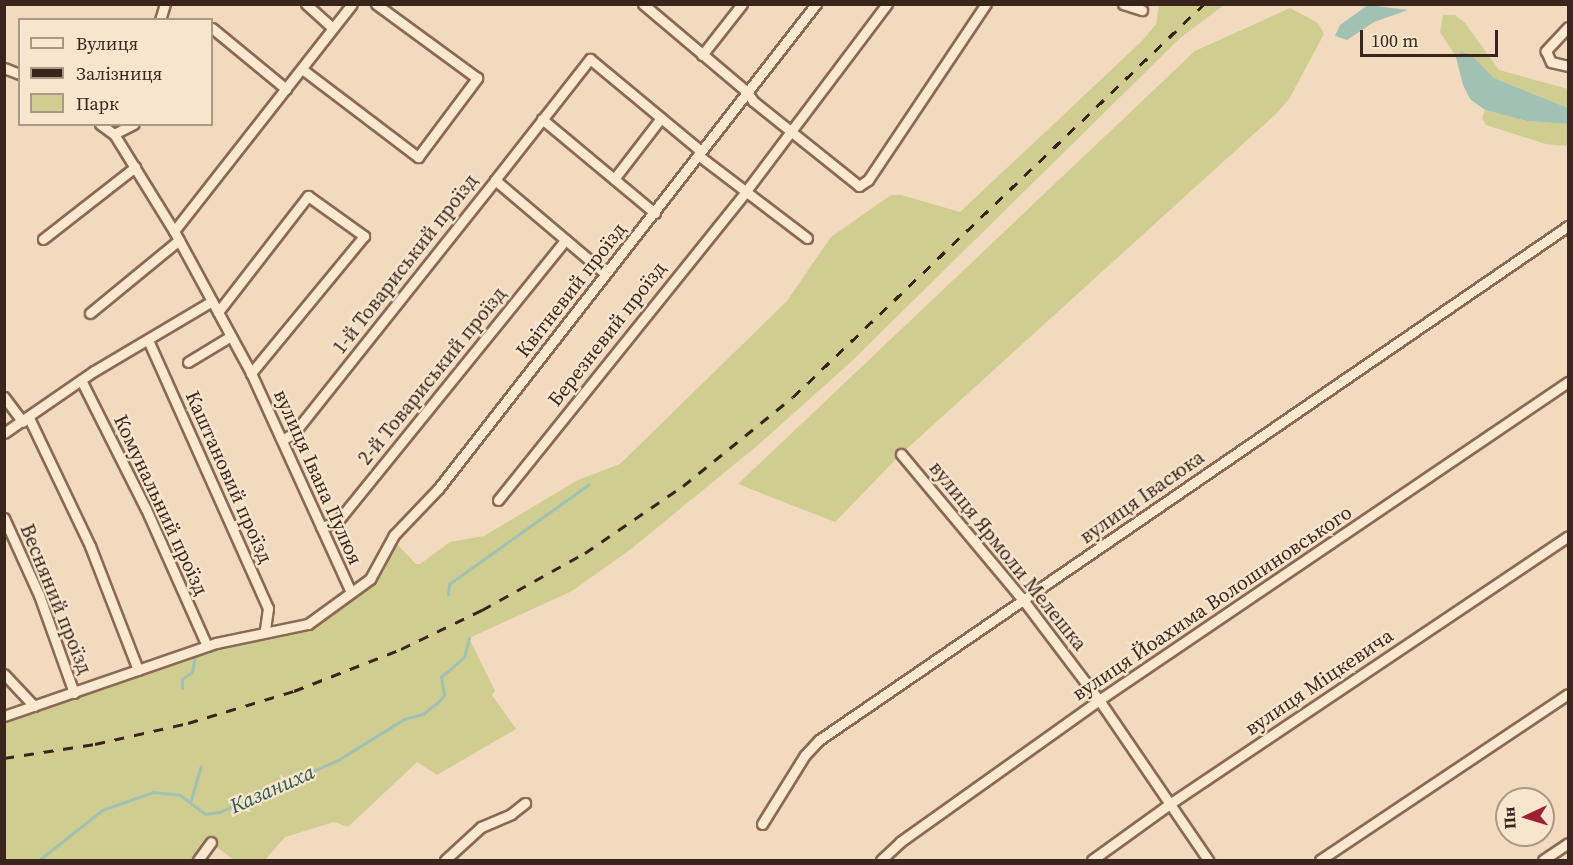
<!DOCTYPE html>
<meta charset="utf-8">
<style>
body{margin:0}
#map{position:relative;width:1573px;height:865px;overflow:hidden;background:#f1dabd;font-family:"Source Serif 4",serif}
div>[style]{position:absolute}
.green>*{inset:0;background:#d0cd91}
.water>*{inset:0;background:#a1c2b3}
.stream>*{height:3px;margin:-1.5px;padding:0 1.5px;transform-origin:1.5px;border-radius:1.5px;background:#a1c2b3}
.roads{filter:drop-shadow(2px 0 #8a6955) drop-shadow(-2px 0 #8a6955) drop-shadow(0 2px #8a6955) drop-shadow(0 -2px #8a6955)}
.street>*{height:9px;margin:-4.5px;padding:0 4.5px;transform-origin:4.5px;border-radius:4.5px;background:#fbe8d1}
.rail>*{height:3px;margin-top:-1.5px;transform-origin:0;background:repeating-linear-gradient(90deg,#39251b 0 10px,transparent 0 20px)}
span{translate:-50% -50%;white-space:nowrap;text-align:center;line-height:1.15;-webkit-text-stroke:4.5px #f8e5ce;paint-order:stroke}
.street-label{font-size:20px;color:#39251b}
.water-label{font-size:21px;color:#295a4f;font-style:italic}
.frame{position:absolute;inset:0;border:6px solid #39251b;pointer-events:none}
.legend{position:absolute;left:18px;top:18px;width:195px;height:108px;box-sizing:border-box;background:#f8e5ce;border:2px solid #ac9886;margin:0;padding:8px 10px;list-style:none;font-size:18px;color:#39251b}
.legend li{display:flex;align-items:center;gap:12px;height:30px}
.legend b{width:30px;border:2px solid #ac9886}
.north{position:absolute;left:1495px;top:787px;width:60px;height:60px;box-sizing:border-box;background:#f8e5ce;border:2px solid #ac9886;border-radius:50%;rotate:266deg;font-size:16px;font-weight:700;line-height:24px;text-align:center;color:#39251b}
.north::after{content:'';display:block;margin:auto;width:21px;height:27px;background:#9e2135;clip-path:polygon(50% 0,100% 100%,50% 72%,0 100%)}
.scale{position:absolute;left:1360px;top:30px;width:138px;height:27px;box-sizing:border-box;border:3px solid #39251b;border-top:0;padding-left:8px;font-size:18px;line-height:21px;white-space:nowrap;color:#39251b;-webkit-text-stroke:4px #f8e5ce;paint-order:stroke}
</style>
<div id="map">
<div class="green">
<div style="clip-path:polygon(1159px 5px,1224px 5px,1180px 38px,853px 360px,758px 445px,631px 549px,572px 591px,469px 638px,495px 691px,492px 695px,516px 729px,437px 775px,417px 762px,348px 827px,334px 822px,285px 837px,265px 860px,234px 860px,211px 843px,198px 860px,5px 860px,4px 716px,216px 643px,302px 625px,370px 579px,392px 539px,416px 564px,420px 564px,450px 542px,484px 536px,578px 480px,620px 464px,787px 301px,831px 237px,891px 195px,901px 195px,960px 212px,1142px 41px,1156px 24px)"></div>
<div style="clip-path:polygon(1290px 8px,1318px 23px,1324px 34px,1289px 99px,1277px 113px,901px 454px,835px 522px,738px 484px,1195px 51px)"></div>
<div style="clip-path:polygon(1443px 15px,1455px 15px,1465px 23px,1499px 70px,1568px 89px,1568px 108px,1494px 78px,1465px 52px,1456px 57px,1440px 32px)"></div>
<div style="clip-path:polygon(1485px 110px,1527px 121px,1568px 124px,1568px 146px,1546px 144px,1486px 125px,1482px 118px)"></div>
</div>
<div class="water">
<div style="clip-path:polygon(1368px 5px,1408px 10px,1374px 22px,1347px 40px,1335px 36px,1340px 25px)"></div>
<div style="clip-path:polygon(1461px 52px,1470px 54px,1494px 78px,1568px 108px,1568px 124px,1527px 121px,1485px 110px,1470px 99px,1463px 85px,1456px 57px)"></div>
</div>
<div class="stream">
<div style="left:448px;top:594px;width:10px;rotate:-84deg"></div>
<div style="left:449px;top:584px;width:171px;rotate:-35.5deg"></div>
<div style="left:182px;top:688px;width:9px;rotate:-90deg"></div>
<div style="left:182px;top:679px;width:12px;rotate:-35deg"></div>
<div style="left:192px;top:672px;width:15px;rotate:-79deg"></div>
<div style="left:191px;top:800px;width:35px;rotate:-74deg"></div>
<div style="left:39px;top:860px;width:80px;rotate:-38.4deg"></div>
<div style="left:102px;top:810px;width:54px;rotate:-19.4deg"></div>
<div style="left:153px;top:792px;width:27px;rotate:6deg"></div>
<div style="left:180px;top:795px;width:31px;rotate:37deg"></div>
<div style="left:205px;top:814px;width:14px;rotate:-8deg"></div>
<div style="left:219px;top:812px;width:130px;rotate:-23.6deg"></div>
<div style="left:338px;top:760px;width:78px;rotate:-31.8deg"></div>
<div style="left:404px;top:719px;width:20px;rotate:-15deg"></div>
<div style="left:423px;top:714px;width:21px;rotate:-39deg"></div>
<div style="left:439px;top:701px;width:8px;rotate:-50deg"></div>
<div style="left:444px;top:695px;width:18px;rotate:-99deg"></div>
<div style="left:441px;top:677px;width:30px;rotate:-41deg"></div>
<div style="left:464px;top:657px;width:20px;rotate:-75deg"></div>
</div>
<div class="roads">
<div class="street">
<div style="left:306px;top:4px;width:36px;rotate:42deg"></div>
<div style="left:643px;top:4px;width:136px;rotate:40.2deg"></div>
<div style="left:747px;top:92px;width:11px;rotate:56deg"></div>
<div style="left:753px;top:101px;width:136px;rotate:38.7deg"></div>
<div style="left:859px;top:186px;width:11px;rotate:-34deg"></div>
<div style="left:868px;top:180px;width:212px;rotate:-56.2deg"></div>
<div style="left:1123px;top:4px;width:20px;rotate:18deg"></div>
<div style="left:160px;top:20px;width:17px;rotate:-73deg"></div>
<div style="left:1568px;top:27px;width:33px;rotate:133deg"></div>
<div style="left:1546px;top:51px;width:12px;rotate:66deg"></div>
<div style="left:1551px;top:62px;width:17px;rotate:13deg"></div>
<div style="left:212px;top:28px;width:96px;rotate:39.5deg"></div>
<div style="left:702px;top:55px;width:65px;rotate:-51.9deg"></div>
<div style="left:4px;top:68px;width:17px;rotate:21deg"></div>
<div style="left:302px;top:69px;width:146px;rotate:37.2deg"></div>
<div style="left:418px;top:157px;width:99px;rotate:-53.2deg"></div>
<div style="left:477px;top:78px;width:125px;rotate:-143.8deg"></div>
<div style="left:542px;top:119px;width:147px;rotate:39.8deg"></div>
<div style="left:100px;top:124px;width:17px;rotate:36deg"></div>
<div style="left:114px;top:134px;width:114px;rotate:58.3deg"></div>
<div style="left:174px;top:231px;width:162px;rotate:61.5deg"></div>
<div style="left:251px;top:373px;width:239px;rotate:65.5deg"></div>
<div style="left:114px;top:134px;width:22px;rotate:-27deg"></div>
<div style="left:698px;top:155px;width:137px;rotate:37.3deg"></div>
<div style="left:614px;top:179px;width:77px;rotate:-52.4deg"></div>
<div style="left:495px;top:180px;width:154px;rotate:-51.9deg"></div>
<div style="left:590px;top:59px;width:144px;rotate:39.7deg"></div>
<div style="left:174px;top:231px;width:288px;rotate:-51.9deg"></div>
<div style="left:43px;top:239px;width:117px;rotate:-38deg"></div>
<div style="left:218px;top:312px;width:147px;rotate:-52.2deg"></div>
<div style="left:308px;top:196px;width:69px;rotate:35.5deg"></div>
<div style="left:364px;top:236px;width:178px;rotate:129.5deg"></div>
<div style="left:90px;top:313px;width:115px;rotate:-39.4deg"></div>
<div style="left:148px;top:340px;width:294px;rotate:65.9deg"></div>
<div style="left:268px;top:608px;width:22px;rotate:98deg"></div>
<div style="left:188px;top:362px;width:50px;rotate:-31.2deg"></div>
<div style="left:81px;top:380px;width:144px;rotate:63.3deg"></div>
<div style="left:146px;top:509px;width:150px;rotate:66deg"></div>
<div style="left:4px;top:397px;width:31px;rotate:53deg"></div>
<div style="left:29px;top:418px;width:142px;rotate:64.5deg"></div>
<div style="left:90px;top:546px;width:133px;rotate:68.8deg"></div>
<div style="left:4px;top:433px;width:109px;rotate:-34.6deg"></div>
<div style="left:94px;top:371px;width:137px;rotate:-30.7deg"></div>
<div style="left:282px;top:440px;width:14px;rotate:-30deg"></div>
<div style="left:294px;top:433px;width:323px;rotate:-51.5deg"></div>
<div style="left:495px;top:180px;width:145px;rotate:40.3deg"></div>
<div style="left:901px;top:454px;width:192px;rotate:50.1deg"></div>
<div style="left:1024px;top:601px;width:124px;rotate:52.9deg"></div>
<div style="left:1099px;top:700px;width:194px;rotate:55.7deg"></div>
<div style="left:498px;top:500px;width:396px;rotate:-51.2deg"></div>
<div style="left:746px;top:191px;width:234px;rotate:-53deg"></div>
<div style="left:4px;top:518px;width:85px;rotate:65.6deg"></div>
<div style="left:39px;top:595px;width:104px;rotate:70.3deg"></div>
<div style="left:321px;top:527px;width:17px;rotate:-17deg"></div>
<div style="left:337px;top:522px;width:363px;rotate:-51deg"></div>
<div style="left:4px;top:674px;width:44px;rotate:46.8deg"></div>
<div style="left:4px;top:716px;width:224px;rotate:-19deg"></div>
<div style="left:216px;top:643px;width:94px;rotate:-11.7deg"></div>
<div style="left:308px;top:624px;width:77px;rotate:-36deg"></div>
<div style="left:370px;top:579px;width:50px;rotate:-61.4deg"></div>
<div style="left:394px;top:535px;width:64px;rotate:-46.3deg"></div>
<div style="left:438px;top:489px;width:615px;rotate:-52.07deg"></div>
<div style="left:762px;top:824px;width:81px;rotate:-58.1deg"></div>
<div style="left:805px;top:755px;width:21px;rotate:-47deg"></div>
<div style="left:819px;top:740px;width:908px;rotate:-34.46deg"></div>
<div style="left:198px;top:860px;width:22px;rotate:-54deg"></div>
<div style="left:445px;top:860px;width:49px;rotate:-42.5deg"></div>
<div style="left:481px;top:827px;width:33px;rotate:-23deg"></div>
<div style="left:511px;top:814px;width:18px;rotate:-38deg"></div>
<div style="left:881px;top:860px;width:26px;rotate:-43deg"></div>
<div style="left:900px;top:842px;width:244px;rotate:-35.5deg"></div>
<div style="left:1099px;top:700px;width:567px;rotate:-34.14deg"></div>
<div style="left:1092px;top:860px;width:97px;rotate:-35.8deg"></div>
<div style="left:1171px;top:803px;width:478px;rotate:-33.9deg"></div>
<div style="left:1320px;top:860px;width:298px;rotate:-33.8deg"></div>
<div style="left:1543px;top:860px;width:30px;rotate:-34deg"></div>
</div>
</div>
<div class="rail">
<div style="left:4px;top:758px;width:92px;rotate:-8.7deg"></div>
<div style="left:95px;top:744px;width:95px;rotate:-12.7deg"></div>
<div style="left:188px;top:723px;width:111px;rotate:-16.8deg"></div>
<div style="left:294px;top:691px;width:115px;rotate:-21.4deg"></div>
<div style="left:401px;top:649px;width:90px;rotate:-25.7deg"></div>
<div style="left:482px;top:610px;width:118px;rotate:-29deg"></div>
<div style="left:585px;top:553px;width:119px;rotate:-34.4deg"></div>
<div style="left:683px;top:486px;width:141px;rotate:-39deg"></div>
<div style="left:793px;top:397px;width:569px;rotate:-43.72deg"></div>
</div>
<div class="street-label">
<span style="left:405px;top:264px;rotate:-52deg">1-й Товариський проїзд</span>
<span style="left:571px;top:290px;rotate:-52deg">Квітневий проїзд</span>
<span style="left:607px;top:334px;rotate:-52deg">Березневий проїзд</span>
<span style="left:432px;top:376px;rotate:-51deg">2-й Товариський проїзд</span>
<span style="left:229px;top:477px;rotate:66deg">Каштановий проїзд</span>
<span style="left:318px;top:477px;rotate:66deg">вулиця Івана Пулюя</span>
<span style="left:1142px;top:497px;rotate:-35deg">вулиця Івасюка</span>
<span style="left:161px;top:505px;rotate:65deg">Комунальний проїзд</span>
<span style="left:1008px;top:556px;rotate:51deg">вулиця Ярмоли Мелешка</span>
<span style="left:56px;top:599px;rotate:68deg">Весняний проїзд</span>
<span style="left:1212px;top:603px;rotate:-34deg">вулиця Йоахима Волошиновського</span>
<span style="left:1319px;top:682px;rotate:-34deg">вулиця Міцкевича</span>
</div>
<div class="water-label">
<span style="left:272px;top:789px;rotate:-24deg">Казаниха</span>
</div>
<div class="frame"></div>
<ul class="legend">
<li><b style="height:8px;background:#fbe8d1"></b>Вулиця</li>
<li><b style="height:8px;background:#39251b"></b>Залізниця</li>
<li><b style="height:16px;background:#d0cd91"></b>Парк</li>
</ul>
<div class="north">Пн</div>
<div class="scale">100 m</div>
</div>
